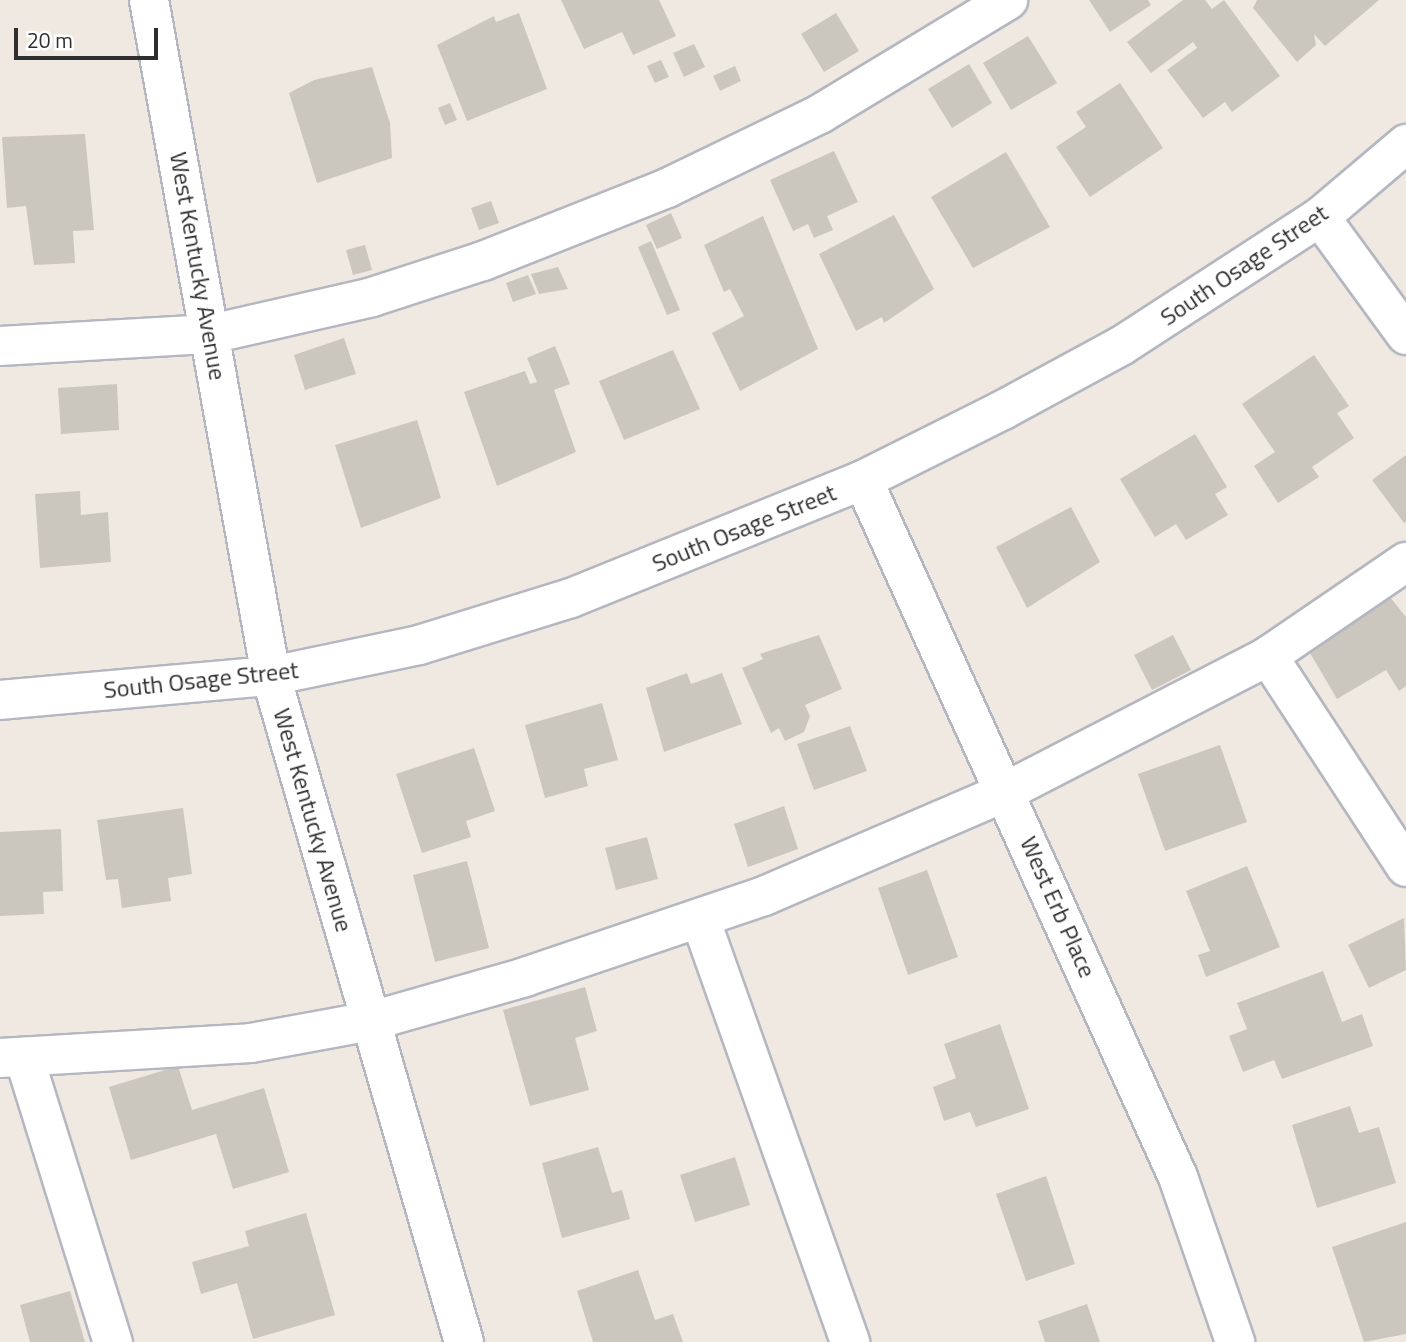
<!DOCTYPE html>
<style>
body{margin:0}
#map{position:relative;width:1406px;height:1342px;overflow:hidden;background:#efe9e1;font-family:"Titillium Web",sans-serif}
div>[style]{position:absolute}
.building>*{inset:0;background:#cbc7bf}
.roads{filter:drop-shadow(2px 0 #b4b7c1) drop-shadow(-2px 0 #b4b7c1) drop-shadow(0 2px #b4b7c1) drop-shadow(0 -2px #b4b7c1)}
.minor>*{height:38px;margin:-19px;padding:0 19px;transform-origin:19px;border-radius:19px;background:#fff}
span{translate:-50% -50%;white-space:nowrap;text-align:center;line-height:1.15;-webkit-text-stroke:6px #fff;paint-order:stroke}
.street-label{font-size:24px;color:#2e2e2e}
.scale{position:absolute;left:14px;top:28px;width:144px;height:32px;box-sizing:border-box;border:4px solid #2e2e2e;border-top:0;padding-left:9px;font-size:21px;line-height:24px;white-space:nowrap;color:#2e2e2e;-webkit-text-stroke:5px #fff;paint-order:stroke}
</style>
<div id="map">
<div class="building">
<div style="clip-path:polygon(561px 0,659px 0,676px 36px,633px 55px,622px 32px,584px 49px)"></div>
<div style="clip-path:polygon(1089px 0,1148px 0,1151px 5px,1110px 32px)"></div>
<div style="clip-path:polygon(1183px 0,1205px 0,1212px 9px,1224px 0,1280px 76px,1232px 112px,1225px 102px,1203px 118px,1167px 70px,1197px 48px,1193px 42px,1151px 73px,1127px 42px)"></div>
<div style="clip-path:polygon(1257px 0,1379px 0,1325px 46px,1314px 34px,1316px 45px,1297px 62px,1253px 8px)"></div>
<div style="clip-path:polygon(519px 13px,547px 89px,467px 121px,437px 45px,494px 16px,496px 22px)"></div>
<div style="clip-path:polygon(836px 13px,859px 51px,824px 72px,801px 34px)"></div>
<div style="clip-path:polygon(1028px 36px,1057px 83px,1011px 110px,983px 63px)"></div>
<div style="clip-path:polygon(694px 44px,705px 67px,684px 77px,673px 53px)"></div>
<div style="clip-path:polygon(661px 60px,669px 77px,655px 83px,647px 66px)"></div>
<div style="clip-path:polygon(969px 64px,992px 103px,952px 128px,928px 89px)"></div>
<div style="clip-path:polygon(735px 66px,741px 81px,720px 91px,713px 76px)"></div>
<div style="clip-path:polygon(372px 67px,390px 123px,392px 158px,317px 183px,289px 93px,314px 80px)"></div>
<div style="clip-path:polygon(1120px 83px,1163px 148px,1090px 197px,1056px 147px,1086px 127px,1076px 112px)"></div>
<div style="clip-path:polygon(450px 103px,457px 120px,445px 125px,438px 108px)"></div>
<div style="clip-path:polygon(85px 134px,94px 230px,73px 231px,75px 263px,34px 265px,26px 206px,7px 208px,2px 137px)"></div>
<div style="clip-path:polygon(834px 151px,858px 202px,827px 216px,833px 230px,814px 238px,808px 224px,793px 231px,770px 180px)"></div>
<div style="clip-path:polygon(1006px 152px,1050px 227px,973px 268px,931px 197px)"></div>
<div style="clip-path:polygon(491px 201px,499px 223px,479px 230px,471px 208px)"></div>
<div style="clip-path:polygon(671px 213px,682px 238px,657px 249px,646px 225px)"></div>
<div style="clip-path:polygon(894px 215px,934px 289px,884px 323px,882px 317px,856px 331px,819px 254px)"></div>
<div style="clip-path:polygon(763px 216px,818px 349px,740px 391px,712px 333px,744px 316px,730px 289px,724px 292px,704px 245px)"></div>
<div style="clip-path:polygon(651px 241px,680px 310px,667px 315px,638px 247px)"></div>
<div style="clip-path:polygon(365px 245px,372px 270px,353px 275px,346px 250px)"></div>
<div style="clip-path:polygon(558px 267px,568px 289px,539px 294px,531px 274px)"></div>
<div style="clip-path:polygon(528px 275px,536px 294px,513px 302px,506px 283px)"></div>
<div style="clip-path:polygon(344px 338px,356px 374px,305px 390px,294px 355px)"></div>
<div style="clip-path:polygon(555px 346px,570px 384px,554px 390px,576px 452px,497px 486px,464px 392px,525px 371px,530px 384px,537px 382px,527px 358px)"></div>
<div style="clip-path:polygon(673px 350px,700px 409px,624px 440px,599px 381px)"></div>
<div style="clip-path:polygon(1314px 355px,1349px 406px,1337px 413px,1354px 438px,1312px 467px,1319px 477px,1278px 503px,1254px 466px,1275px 452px,1242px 404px)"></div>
<div style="clip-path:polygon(117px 384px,119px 430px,61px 434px,58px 388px)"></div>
<div style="clip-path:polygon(417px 420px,441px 498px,361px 528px,335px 445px)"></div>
<div style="clip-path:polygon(1195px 434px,1227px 487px,1215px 494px,1228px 515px,1186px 540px,1176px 524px,1155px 537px,1120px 479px)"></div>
<div style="clip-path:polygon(1406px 455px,1406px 522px,1404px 523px,1372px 480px)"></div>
<div style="clip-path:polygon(80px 491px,81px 515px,108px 512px,111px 562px,40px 568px,35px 494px)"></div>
<div style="clip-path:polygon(1071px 507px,1100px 562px,1027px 608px,996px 547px)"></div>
<div style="clip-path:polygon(1390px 597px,1406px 617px,1406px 686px,1399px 691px,1386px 670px,1337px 699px,1307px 648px)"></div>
<div style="clip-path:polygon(819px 635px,842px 689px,805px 705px,810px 716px,804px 732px,785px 741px,779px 728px,771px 733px,742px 668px,763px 659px,760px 654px)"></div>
<div style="clip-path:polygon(1173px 635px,1191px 670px,1152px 690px,1134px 655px)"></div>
<div style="clip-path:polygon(687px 673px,691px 684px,722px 673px,742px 724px,664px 752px,646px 688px)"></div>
<div style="clip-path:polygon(602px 703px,618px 760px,584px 769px,588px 786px,545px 798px,525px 725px)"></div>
<div style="clip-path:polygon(850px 726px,867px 771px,814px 790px,797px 744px)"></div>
<div style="clip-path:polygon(1220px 745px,1247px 822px,1165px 851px,1138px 774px)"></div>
<div style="clip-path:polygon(474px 748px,495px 811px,466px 821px,471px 837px,422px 853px,396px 774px)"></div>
<div style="clip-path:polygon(784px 806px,798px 849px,748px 867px,734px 824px)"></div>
<div style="clip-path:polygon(183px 808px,192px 874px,168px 878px,171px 901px,122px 908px,118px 879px,106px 880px,97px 820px)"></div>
<div style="clip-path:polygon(61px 829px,63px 891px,43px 892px,44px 914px,0 916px,0 832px)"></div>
<div style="clip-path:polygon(647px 837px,658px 879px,616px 890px,605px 848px)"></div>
<div style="clip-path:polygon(467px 861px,489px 948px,435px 962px,413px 875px)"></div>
<div style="clip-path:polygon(1247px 866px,1280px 947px,1206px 977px,1198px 955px,1210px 951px,1186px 891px)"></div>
<div style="clip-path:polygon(927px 870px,958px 957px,908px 975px,878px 888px)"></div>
<div style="clip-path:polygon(1404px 918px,1406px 970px,1369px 988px,1348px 945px)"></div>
<div style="clip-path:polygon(1323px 971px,1342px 1022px,1362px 1014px,1373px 1046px,1282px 1079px,1274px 1060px,1243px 1072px,1229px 1036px,1247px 1029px,1237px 1003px)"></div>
<div style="clip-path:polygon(585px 987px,597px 1031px,575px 1038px,589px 1090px,530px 1106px,503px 1010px)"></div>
<div style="clip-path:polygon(1000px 1024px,1029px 1109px,976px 1127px,970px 1112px,944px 1121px,933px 1087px,956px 1078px,944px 1044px)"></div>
<div style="clip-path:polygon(178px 1066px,192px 1110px,264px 1088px,289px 1172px,233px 1189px,216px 1134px,131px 1160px,109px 1087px)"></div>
<div style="clip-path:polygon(1350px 1106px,1359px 1133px,1379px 1127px,1396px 1183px,1317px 1208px,1292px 1125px)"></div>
<div style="clip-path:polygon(598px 1147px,612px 1193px,622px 1190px,630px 1219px,562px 1238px,542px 1163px)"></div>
<div style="clip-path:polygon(735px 1157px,750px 1205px,695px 1222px,680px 1175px)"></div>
<div style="clip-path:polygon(1046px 1176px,1075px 1264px,1026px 1281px,996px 1194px)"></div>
<div style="clip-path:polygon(306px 1213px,335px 1315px,253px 1339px,237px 1283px,201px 1294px,192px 1262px,249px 1246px,245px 1231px)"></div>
<div style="clip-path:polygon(1406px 1222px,1406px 1334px,1364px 1342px,1332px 1247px)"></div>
<div style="clip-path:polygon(638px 1270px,655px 1320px,673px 1314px,683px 1342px,593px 1342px,577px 1291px)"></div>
<div style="clip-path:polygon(70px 1291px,85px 1342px,30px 1342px,20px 1305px)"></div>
<div style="clip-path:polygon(1087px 1304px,1100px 1342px,1045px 1342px,1038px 1321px)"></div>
</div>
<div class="roads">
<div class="minor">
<div style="left:149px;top:0;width:687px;rotate:79.77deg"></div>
<div style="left:271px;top:676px;width:693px;rotate:73.84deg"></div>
<div style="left:1320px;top:217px;width:146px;rotate:53.9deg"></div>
<div style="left:0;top:346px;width:211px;rotate:-3.3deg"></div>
<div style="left:211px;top:334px;width:165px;rotate:-12.9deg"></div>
<div style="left:372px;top:297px;width:117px;rotate:-18deg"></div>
<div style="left:483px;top:261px;width:198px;rotate:-21.6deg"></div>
<div style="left:667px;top:188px;width:170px;rotate:-25.8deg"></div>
<div style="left:820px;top:114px;width:220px;rotate:-31.2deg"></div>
<div style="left:863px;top:480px;width:765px;rotate:65.68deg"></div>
<div style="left:1178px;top:1177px;width:175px;rotate:70.9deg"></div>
<div style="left:1268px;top:656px;width:252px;rotate:56.8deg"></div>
<div style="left:0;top:700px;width:272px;rotate:-5.1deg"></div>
<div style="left:271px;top:676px;width:151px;rotate:-11.8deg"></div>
<div style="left:419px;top:645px;width:159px;rotate:-17.2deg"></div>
<div style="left:571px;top:598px;width:315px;rotate:-22deg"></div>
<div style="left:863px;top:480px;width:157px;rotate:-26.6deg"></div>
<div style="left:1003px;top:410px;width:134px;rotate:-28.5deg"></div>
<div style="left:1121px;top:346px;width:237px;rotate:-33deg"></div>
<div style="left:1320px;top:217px;width:113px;rotate:-40.3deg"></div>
<div style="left:700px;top:918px;width:450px;rotate:70.5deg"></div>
<div style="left:24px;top:1057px;width:299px;rotate:72.7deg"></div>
<div style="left:0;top:1058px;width:251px;rotate:-3.4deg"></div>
<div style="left:251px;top:1043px;width:122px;rotate:-10.4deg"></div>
<div style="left:371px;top:1021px;width:160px;rotate:-15.9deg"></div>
<div style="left:525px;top:977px;width:252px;rotate:-18.7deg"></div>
<div style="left:764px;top:896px;width:262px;rotate:-23.3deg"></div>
<div style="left:1005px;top:792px;width:296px;rotate:-27.3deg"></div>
<div style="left:1268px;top:656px;width:167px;rotate:-34.3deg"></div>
</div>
</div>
<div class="street-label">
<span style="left:1244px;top:265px;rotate:-34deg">South Osage Street</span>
<span style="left:198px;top:266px;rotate:80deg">West Kentucky Avenue</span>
<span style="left:744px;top:528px;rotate:-22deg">South Osage Street</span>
<span style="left:201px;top:680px;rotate:-6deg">South Osage Street</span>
<span style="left:313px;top:820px;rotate:74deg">West Kentucky Avenue</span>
<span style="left:1058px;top:907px;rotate:66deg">West Erb Place</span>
</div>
<div class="scale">20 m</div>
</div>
